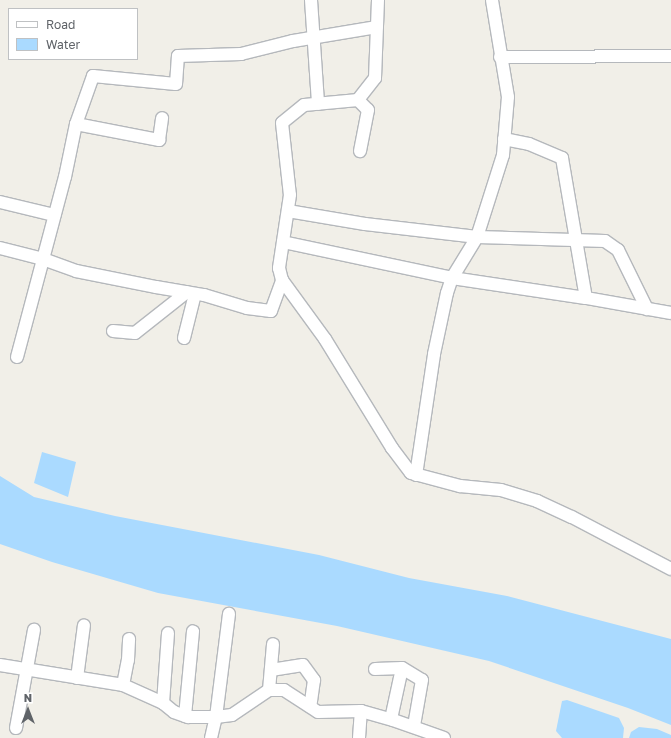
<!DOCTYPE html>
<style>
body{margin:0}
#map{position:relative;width:671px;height:738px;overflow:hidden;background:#f1efe8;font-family:"Golos Text",sans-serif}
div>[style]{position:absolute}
.water>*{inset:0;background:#aadaff}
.roads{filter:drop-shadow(1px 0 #b5b8bc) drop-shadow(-1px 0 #b5b8bc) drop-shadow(0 1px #b5b8bc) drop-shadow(0 -1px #b5b8bc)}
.minor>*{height:12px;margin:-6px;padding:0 6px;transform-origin:6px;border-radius:6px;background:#fff}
span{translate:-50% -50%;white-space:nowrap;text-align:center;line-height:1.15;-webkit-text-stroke:3.5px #fff;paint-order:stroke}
.legend{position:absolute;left:8px;top:8px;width:130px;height:52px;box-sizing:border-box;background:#fff;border:1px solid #bfc1c3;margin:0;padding:5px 7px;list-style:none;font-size:12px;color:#5f6368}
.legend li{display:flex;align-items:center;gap:8px;height:20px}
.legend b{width:20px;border:1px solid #bfc1c3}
.north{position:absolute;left:8px;top:690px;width:40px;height:40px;-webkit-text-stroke:3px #fff;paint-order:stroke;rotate:0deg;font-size:11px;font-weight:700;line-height:16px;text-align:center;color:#5f6368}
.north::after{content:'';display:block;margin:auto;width:14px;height:18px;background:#5f6368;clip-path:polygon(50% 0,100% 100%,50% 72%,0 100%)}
</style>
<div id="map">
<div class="water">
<div style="clip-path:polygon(42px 452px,76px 462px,68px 497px,34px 483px)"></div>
<div style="clip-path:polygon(0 476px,34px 497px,115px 516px,319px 555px,409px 578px,507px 596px,671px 639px,671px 725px,628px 708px,489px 661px,337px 626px,158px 593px,52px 562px,0 544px)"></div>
<div style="clip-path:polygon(567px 700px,619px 718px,624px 728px,623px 738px,562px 738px,556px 731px,562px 701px)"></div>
<div style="clip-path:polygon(639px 727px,657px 729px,671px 735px,671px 738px,629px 738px,631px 732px)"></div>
</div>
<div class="roads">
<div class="minor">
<div style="left:311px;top:0;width:104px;rotate:86.1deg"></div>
<div style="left:378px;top:0;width:78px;rotate:92.2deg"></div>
<div style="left:375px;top:78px;width:28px;rotate:128deg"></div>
<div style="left:358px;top:100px;width:54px;rotate:174.7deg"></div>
<div style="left:304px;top:105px;width:28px;rotate:141deg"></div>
<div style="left:282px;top:123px;width:72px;rotate:83.7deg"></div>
<div style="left:290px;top:195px;width:74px;rotate:98.6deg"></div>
<div style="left:279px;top:268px;width:12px;rotate:76deg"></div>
<div style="left:282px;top:280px;width:73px;rotate:53.9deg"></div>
<div style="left:325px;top:339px;width:128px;rotate:58.4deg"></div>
<div style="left:392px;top:448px;width:31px;rotate:53deg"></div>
<div style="left:411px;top:473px;width:51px;rotate:14.9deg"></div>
<div style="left:460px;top:486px;width:41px;rotate:5.6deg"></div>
<div style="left:501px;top:490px;width:38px;rotate:17deg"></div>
<div style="left:537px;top:501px;width:38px;rotate:25deg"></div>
<div style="left:572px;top:517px;width:112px;rotate:27.7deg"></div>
<div style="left:500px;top:57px;width:171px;rotate:-0.3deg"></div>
<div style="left:358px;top:100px;width:14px;rotate:45deg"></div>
<div style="left:368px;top:110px;width:42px;rotate:101deg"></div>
<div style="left:76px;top:124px;width:85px;rotate:10.9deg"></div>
<div style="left:159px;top:140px;width:22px;rotate:-82deg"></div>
<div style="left:504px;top:139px;width:25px;rotate:11deg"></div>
<div style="left:529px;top:144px;width:36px;rotate:23deg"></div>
<div style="left:562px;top:158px;width:142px;rotate:80.3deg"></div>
<div style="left:586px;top:298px;width:86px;rotate:10deg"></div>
<div style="left:0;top:202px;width:56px;rotate:13.5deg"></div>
<div style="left:288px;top:211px;width:78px;rotate:9.6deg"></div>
<div style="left:365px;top:224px;width:113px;rotate:6.6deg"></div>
<div style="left:477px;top:237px;width:128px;rotate:1.8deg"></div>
<div style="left:605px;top:241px;width:16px;rotate:35deg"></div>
<div style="left:618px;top:250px;width:66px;rotate:63.8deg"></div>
<div style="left:283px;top:242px;width:173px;rotate:12deg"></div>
<div style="left:452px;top:278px;width:135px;rotate:8.5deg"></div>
<div style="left:0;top:248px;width:44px;rotate:14.3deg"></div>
<div style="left:43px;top:259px;width:35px;rotate:20deg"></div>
<div style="left:76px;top:271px;width:82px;rotate:11.3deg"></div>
<div style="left:156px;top:287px;width:49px;rotate:9.5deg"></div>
<div style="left:204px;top:295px;width:45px;rotate:16.8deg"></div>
<div style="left:247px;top:308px;width:24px;rotate:7deg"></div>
<div style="left:271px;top:311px;width:33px;rotate:-70deg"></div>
<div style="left:113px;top:331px;width:22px;rotate:5deg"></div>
<div style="left:135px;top:333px;width:66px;rotate:-38.3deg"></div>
<div style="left:184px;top:338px;width:45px;rotate:-76deg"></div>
<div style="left:17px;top:357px;width:186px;rotate:-75.1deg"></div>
<div style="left:65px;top:177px;width:54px;rotate:-78.3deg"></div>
<div style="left:76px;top:124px;width:51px;rotate:-70.5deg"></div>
<div style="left:93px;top:76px;width:83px;rotate:5.5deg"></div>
<div style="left:176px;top:84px;width:28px;rotate:-86deg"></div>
<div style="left:178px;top:56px;width:63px;rotate:-1.8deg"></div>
<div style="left:241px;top:54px;width:54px;rotate:-14deg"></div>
<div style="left:293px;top:41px;width:85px;rotate:-9.5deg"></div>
<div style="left:416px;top:475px;width:122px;rotate:-81.5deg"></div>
<div style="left:434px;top:354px;width:62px;rotate:-78deg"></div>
<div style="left:447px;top:293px;width:16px;rotate:-72deg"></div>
<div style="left:452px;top:278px;width:48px;rotate:-58.6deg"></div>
<div style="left:477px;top:237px;width:86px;rotate:-72.4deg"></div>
<div style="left:503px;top:155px;width:58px;rotate:-85.1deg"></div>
<div style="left:508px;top:97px;width:98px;rotate:-99.4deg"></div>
<div style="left:0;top:665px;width:125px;rotate:9.2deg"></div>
<div style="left:123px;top:685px;width:44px;rotate:24.2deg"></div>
<div style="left:163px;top:703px;width:14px;rotate:39deg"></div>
<div style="left:174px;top:712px;width:15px;rotate:20deg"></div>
<div style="left:188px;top:717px;width:28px"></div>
<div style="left:216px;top:717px;width:16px;rotate:-7deg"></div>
<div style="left:232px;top:715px;width:45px;rotate:-34deg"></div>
<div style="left:269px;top:690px;width:15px"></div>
<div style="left:284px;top:690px;width:40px;rotate:32.9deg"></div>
<div style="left:318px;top:712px;width:43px;rotate:-1.3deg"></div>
<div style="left:361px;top:711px;width:33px;rotate:16deg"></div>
<div style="left:393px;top:720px;width:54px;rotate:19.4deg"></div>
<div style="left:375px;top:669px;width:27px;rotate:-2deg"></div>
<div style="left:402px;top:668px;width:23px;rotate:31deg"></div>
<div style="left:422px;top:680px;width:47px;rotate:99.9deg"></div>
<div style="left:271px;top:670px;width:32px;rotate:-9deg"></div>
<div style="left:303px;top:665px;width:19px;rotate:54deg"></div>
<div style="left:314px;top:680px;width:27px;rotate:98deg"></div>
<div style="left:77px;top:678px;width:53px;rotate:-82.5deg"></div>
<div style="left:123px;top:685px;width:25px;rotate:-79deg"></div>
<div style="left:128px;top:660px;width:21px;rotate:-87deg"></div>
<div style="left:269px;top:690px;width:46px;rotate:-85deg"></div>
<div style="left:163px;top:703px;width:70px;rotate:-85.9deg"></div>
<div style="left:185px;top:716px;width:85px;rotate:-84.6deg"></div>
<div style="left:391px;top:719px;width:52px;rotate:-77.8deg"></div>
<div style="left:16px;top:728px;width:100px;rotate:-79.6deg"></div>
<div style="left:211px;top:738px;width:22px;rotate:-77deg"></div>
<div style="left:216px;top:717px;width:104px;rotate:-82.8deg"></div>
<div style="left:359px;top:738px;width:27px;rotate:-86deg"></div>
</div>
</div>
<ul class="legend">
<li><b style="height:5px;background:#fff"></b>Road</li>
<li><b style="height:11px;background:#aadaff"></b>Water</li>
</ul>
<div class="north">N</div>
</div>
